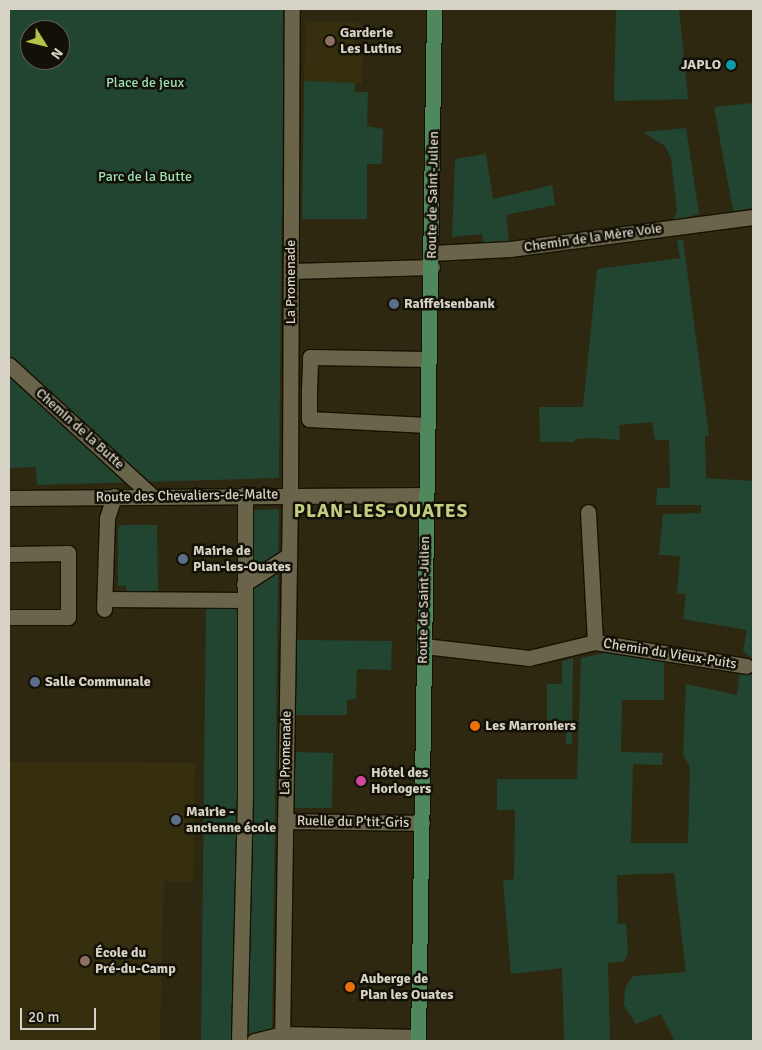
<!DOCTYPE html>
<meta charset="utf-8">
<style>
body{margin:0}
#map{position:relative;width:762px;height:1050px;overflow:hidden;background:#2e2811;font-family:Signika,sans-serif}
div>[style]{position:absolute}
.built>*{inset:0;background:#352e0f}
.green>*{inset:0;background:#214530}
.roads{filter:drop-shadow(1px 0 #161100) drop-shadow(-1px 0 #161100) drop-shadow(0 1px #161100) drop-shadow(0 -1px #161100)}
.minor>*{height:15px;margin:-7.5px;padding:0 7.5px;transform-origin:7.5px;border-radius:7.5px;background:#6a644b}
.major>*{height:15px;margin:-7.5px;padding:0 7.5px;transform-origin:7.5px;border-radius:7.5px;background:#4e885c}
.dots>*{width:14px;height:14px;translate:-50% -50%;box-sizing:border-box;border:2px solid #131107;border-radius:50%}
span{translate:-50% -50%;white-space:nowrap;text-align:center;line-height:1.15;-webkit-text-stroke:5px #131107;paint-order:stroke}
.poi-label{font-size:14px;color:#d6d2c5;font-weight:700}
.left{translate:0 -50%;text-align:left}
.right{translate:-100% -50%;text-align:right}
.park-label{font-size:14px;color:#9edfb6}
.street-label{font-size:14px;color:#d6d2c5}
.district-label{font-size:19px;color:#c3ce81;font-weight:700;letter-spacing:1px}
.frame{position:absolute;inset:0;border:10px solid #d6d2c5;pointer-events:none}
.north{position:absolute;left:20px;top:20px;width:50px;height:50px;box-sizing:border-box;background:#131107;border:1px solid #615e53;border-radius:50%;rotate:126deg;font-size:14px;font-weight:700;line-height:20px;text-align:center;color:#d6d2c5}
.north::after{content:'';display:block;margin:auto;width:18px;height:22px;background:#b5c24a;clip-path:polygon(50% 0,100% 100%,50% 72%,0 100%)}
.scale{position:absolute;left:20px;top:1008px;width:76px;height:22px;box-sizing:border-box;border:2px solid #d6d2c5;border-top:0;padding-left:6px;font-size:15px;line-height:18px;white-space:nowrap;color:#d6d2c5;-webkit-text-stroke:4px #131107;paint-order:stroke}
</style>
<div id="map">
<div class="built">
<div style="clip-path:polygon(306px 21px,363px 23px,363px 28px,355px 28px,354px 54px,363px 54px,362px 84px,304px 81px)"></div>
<div style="clip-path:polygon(9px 762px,195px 763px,193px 882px,164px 881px,160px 1041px,9px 1041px)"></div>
</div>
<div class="green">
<div style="clip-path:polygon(evenodd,9px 9px,284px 9px,279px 478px,37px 485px,36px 467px,9px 468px,9px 9px,30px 30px,60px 30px,60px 60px,30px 60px,30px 30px)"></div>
<div style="clip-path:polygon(616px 9px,679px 9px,688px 99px,614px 101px)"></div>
<div style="clip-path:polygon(304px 81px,355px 83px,354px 92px,368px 92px,367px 126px,383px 129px,382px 164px,367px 164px,367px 219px,302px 219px)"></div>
<div style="clip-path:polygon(753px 103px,753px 208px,733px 211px,714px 107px)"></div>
<div style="clip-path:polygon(686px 128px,699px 214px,672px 221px,677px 212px,671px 158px,665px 146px,643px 132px)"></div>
<div style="clip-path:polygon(486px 154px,493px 199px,552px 185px,555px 205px,506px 215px,509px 242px,484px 244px,482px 234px,452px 237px,455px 159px)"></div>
<div style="clip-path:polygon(677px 240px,683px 240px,709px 435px,705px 436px,706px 478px,753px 481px,753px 659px,743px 651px,747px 630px,683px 619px,686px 594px,677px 593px,680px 556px,659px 555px,663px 514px,701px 513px,701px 505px,656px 505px,657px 488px,670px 488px,669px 440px,655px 440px,652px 422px,619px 425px,620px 440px,592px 438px,576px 439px,573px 442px,540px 442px,539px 407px,583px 407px,597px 269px,680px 258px)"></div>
<div style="clip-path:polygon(279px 509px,272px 1041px,201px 1041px,206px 607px,251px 607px,252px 510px)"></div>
<div style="clip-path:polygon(121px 525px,157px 525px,158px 593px,126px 592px,126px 586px,118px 586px,118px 529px)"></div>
<div style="clip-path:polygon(297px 640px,392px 641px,391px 670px,357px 669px,356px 699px,347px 700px,347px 715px,296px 715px)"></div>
<div style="clip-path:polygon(604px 653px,664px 660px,664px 700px,622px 700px,621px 752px,663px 753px,662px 765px,633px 764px,631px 843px,688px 843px,690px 767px,683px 754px,686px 684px,737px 695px,740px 672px,753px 675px,753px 1041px,675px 1041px,661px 1014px,636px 1024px,624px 1005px,625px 988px,633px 976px,686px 972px,674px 873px,617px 875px,618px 924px,626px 923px,628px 953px,624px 961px,608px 963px,610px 1041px,564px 1041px,562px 968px,511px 974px,503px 881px,514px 879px,515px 810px,497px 810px,497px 779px,577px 779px,581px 658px)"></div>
<div style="clip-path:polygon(573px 658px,572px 744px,566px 744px,566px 721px,547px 721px,547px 684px,562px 684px,562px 661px)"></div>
<div style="clip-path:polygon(296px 752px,333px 753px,332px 808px,294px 808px)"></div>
</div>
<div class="roads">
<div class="minor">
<div style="left:432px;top:253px;width:78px;rotate:-2.9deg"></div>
<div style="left:510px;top:249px;width:245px;rotate:-7.5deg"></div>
<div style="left:291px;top:271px;width:141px;rotate:-1.6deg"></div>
<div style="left:9px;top:365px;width:193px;rotate:42.5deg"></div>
<div style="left:427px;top:425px;width:118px;rotate:-177.1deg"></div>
<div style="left:309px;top:419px;width:28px;rotate:-90deg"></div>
<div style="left:309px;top:391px;width:34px;rotate:-88deg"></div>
<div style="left:310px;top:357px;width:119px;rotate:1deg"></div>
<div style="left:9px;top:498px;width:417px;rotate:-0.4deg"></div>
<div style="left:588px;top:512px;width:130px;rotate:86.9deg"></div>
<div style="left:9px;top:554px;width:59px;rotate:-1deg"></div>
<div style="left:68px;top:553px;width:64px;rotate:90deg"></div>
<div style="left:68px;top:617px;width:59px;rotate:180deg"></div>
<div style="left:244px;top:584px;width:54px;rotate:-32.8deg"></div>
<div style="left:105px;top:599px;width:140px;rotate:0.4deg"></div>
<div style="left:104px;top:609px;width:91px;rotate:-88.1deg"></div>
<div style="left:107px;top:518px;width:23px;rotate:-72deg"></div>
<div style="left:424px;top:646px;width:106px;rotate:6.5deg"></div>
<div style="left:529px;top:658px;width:68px;rotate:-13.6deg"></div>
<div style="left:595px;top:642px;width:153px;rotate:9deg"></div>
<div style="left:285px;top:821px;width:137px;rotate:0.8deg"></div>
<div style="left:239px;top:1041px;width:244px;rotate:-88.6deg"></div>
<div style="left:245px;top:797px;width:303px;rotate:-90deg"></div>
<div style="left:254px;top:1041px;width:29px;rotate:-14deg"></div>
<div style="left:282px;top:1034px;width:136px;rotate:1.3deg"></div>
<div style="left:282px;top:1041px;width:546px;rotate:-89.16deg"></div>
<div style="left:290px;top:495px;width:486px;rotate:-89.8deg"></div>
</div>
<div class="major">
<div style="left:418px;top:1041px;width:1032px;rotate:-89.11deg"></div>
</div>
</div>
<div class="dots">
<div style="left:330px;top:41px;background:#8d6e63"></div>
<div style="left:731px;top:65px;background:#0f9aa8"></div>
<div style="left:394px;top:304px;background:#5c6f8a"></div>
<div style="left:183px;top:559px;background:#5c6f8a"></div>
<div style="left:35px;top:682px;background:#5c6f8a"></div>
<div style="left:475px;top:726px;background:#e8710a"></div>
<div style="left:361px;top:781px;background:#d1479c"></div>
<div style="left:176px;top:820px;background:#5c6f8a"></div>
<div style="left:85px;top:961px;background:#8d6e63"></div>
<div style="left:350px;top:987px;background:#e8710a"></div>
</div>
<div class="poi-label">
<span class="left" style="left:340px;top:41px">Garderie<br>Les Lutins</span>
<span class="right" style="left:721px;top:65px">JAPLO</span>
<span class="left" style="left:404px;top:304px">Raiffeisenbank</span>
<span class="left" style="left:193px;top:559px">Mairie de<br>Plan-les-Ouates</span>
<span class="left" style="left:45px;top:682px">Salle Communale</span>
<span class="left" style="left:485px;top:726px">Les Marroniers</span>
<span class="left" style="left:371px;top:781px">Hôtel des<br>Horlogers</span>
<span class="left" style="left:186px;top:820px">Mairie -<br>ancienne école</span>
<span class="left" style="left:95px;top:961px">École du<br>Pré-du-Camp</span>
<span class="left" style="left:360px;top:987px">Auberge de<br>Plan les Ouates</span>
</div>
<div class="park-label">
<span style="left:145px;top:83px">Place de jeux</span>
<span style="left:145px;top:177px">Parc de la Butte</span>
</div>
<div class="street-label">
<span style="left:433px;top:195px;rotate:-89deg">Route de Saint-Julien</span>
<span style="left:593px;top:238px;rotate:-8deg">Chemin de la Mère Voie</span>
<span style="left:291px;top:282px;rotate:-90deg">La Promenade</span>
<span style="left:80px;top:429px;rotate:42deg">Chemin de la Butte</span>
<span style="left:187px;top:496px;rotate:-1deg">Route des Chevaliers-de-Malte</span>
<span style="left:424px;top:600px;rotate:-89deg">Route de Saint-Julien</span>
<span style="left:670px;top:654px;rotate:9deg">Chemin du Vieux-Puits</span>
<span style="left:286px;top:753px;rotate:-89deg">La Promenade</span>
<span style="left:353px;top:822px;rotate:1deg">Ruelle du P'tit-Gris</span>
</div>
<div class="district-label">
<span style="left:381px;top:512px">PLAN-LES-OUATES</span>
</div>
<div class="frame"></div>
<div class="north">N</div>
<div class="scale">20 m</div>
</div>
